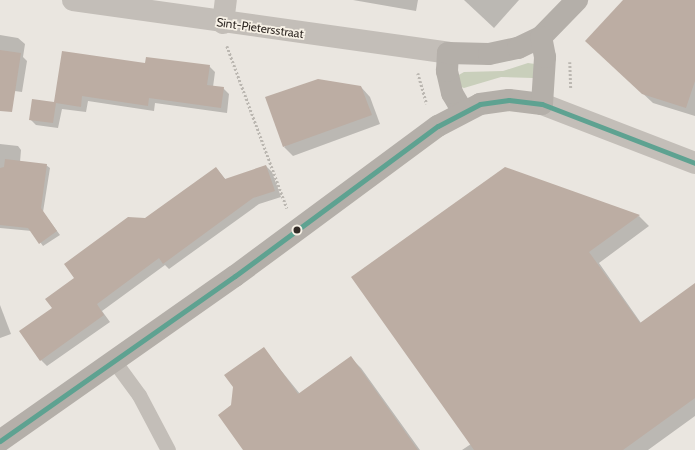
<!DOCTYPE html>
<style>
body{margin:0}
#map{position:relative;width:695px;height:450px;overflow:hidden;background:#eae6e0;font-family:Cabin,sans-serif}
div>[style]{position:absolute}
.green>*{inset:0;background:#c9cfbb}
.shadow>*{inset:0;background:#0003}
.building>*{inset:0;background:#bcada3}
.path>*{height:2.5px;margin-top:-1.25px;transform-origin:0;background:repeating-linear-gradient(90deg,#bbb7b1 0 2px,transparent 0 4px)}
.lane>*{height:15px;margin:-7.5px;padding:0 7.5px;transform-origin:7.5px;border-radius:7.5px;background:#c3beb8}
.street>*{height:22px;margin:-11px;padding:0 11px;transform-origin:11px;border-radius:11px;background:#c3beb8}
.secondary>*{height:22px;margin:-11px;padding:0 11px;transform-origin:11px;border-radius:11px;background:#b4afa9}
.bus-1>*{height:5px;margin:-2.5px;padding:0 2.5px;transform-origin:2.5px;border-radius:2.5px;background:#5ea291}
.dots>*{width:11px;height:11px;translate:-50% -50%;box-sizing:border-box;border:2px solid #f7f1e6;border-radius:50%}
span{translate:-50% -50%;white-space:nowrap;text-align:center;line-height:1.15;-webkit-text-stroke:3.5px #f7f1e6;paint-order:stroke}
.street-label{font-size:12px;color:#332c27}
</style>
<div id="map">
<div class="green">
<div style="clip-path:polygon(528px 63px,535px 64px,533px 78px,501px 77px,464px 88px,461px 87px,457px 76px,464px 72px,503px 71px)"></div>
</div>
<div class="shadow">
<div style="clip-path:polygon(353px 0,418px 0,416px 11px)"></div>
<div style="clip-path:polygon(464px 0,519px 0,494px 28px)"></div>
<div style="clip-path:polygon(625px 0,695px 0,695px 116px,653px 103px,596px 50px)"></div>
<div style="clip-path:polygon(0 35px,18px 38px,25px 44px,23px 57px,27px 61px,22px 92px,0 89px)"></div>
<div style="clip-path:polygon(146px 64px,209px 66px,215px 72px,213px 87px,223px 88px,229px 94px,227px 113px,155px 103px,154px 111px,88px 101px,86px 112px,62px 109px,58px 128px,36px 125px,30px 119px,55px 103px)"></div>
<div style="clip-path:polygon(361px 87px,370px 97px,380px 124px,293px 156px,284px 147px)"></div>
<div style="clip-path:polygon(0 144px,18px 146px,21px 150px,20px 162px,46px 165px,50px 168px,43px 212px,60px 235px,43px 246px,32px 231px,0 228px)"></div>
<div style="clip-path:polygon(266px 166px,272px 172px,281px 197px,259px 204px,169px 269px,165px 265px,102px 311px,110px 322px,47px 366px,41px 360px,53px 308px,75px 278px,145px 219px,216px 168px,226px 180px)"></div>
<div style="clip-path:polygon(639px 216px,649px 226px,599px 263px,641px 323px,695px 284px,695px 416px,648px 450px,462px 450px,471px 444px,352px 277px)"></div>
<div style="clip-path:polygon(0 305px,11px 334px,0 338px)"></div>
<div style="clip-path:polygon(263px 348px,300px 394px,351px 358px,361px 368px,420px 450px,244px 450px,232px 405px)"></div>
</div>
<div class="building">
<div style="clip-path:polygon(623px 0,695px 0,695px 81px,686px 108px,642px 94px,585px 41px)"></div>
<div style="clip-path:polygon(0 50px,21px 53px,12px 112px,0 111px)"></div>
<div style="clip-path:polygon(62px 51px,145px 63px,146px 57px,210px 65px,207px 85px,224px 87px,221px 108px,149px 98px,148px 106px,82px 96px,81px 107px,56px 103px,53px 123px,29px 120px,32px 99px,54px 102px)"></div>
<div style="clip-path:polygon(318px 79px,361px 86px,372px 115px,283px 147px,265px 97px)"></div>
<div style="clip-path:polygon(5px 159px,47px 164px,41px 208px,57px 231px,39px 244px,28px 228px,0 225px,0 168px,4px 167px)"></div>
<div style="clip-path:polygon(266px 165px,275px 191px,253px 198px,163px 264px,159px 258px,97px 304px,104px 315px,40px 361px,19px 331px,52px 308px,45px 299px,74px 278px,64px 264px,128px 217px,145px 218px,216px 167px,225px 179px)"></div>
<div style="clip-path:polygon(505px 167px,640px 215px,589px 252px,640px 323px,695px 283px,695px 398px,623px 450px,474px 450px,351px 277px)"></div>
<div style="clip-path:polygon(264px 347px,298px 394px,351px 356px,418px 450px,243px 450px,218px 415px,231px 405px,233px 387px,224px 375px)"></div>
</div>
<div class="path">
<div style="left:227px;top:46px;width:173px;rotate:69.7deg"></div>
<div style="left:570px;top:62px;width:27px;rotate:88deg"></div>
<div style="left:418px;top:73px;width:32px;rotate:74deg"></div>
</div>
<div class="lane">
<div style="left:114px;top:361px;width:42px;rotate:53.7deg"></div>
<div style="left:139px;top:395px;width:62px;rotate:62.2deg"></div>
</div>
<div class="street">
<div style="left:73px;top:0;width:379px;rotate:8deg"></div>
<div style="left:223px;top:23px;width:23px;rotate:-83deg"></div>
<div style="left:542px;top:104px;width:164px;rotate:21.1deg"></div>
</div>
<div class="secondary">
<div style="left:463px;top:112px;width:22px;rotate:-120deg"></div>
<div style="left:452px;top:93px;width:23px;rotate:-103deg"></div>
<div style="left:447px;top:71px;width:18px;rotate:-87deg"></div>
<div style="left:448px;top:53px;width:41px;rotate:1.4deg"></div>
<div style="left:489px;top:54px;width:30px;rotate:-12deg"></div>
<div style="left:518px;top:48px;width:25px;rotate:-26deg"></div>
<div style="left:541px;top:37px;width:52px;rotate:-45.8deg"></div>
<div style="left:0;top:441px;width:287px;rotate:-35.1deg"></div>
<div style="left:235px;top:276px;width:252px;rotate:-36.5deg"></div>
<div style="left:438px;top:126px;width:47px;rotate:-27.6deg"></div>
<div style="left:480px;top:104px;width:29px;rotate:-8deg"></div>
<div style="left:509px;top:100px;width:33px;rotate:7deg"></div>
<div style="left:542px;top:104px;width:47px;rotate:-86.3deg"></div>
<div style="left:545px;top:57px;width:20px;rotate:-101deg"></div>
</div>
<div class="bus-1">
<div style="left:0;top:441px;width:287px;rotate:-35.1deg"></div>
<div style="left:235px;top:276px;width:252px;rotate:-36.5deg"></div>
<div style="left:438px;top:126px;width:47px;rotate:-27.6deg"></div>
<div style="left:480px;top:104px;width:29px;rotate:-8deg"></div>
<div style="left:509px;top:100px;width:33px;rotate:7deg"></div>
<div style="left:542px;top:104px;width:164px;rotate:21.1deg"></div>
</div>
<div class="dots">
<div style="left:297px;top:230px;background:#332c27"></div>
</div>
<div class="street-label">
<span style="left:260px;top:28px;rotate:8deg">Sint-Pietersstraat</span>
</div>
</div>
